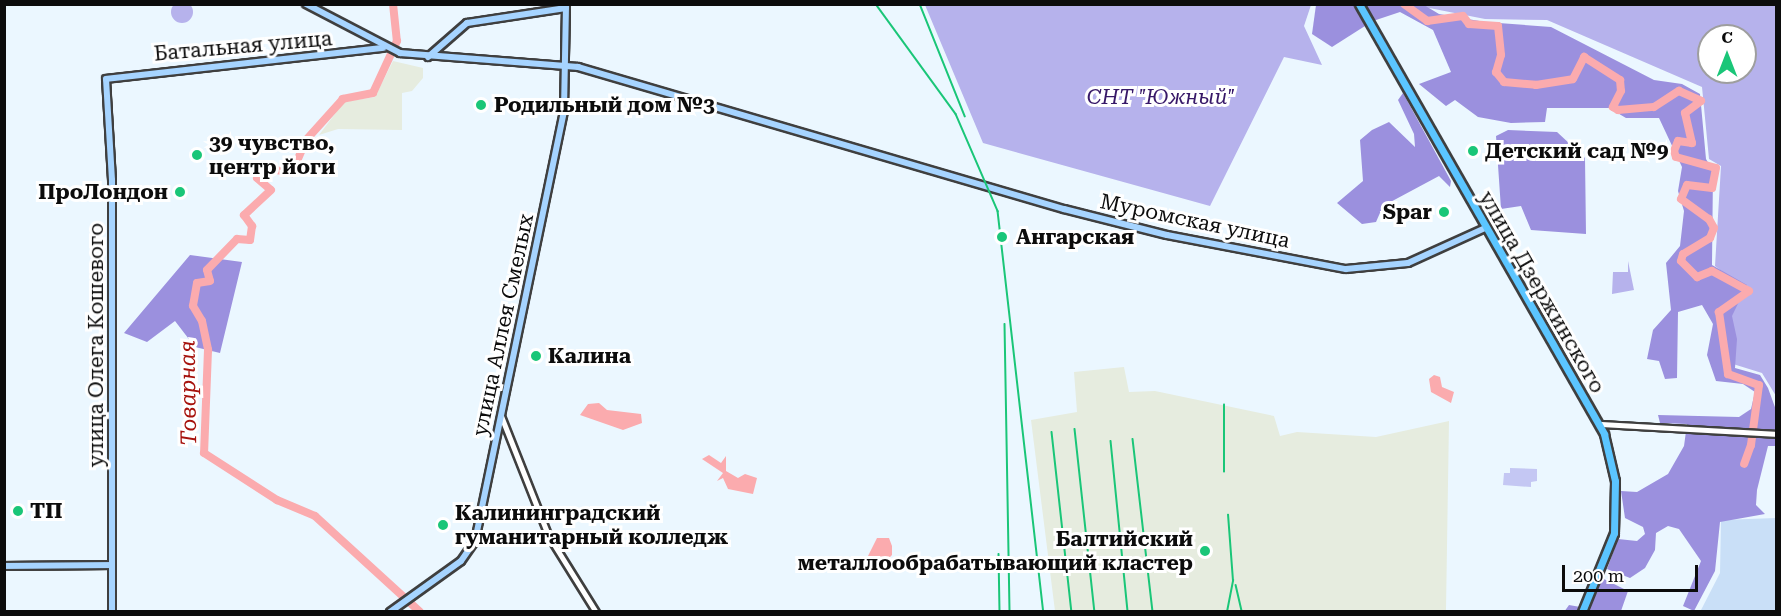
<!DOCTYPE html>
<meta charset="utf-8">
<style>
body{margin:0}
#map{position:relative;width:1781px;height:616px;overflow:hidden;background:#ebf7ff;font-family:"Roboto Serif",serif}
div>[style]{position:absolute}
.industrial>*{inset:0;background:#e6ecdf}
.farmland>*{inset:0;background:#c9dff7}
.green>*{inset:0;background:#b6b2ec}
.round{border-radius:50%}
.forest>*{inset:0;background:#9b90de}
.pitch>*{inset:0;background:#c4c7f3}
.water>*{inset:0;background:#fbabae}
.river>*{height:8px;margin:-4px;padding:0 4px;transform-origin:4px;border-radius:4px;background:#fbabae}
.roads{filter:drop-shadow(2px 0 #3f3f3f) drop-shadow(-2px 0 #3f3f3f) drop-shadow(0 2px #3f3f3f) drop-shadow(0 -2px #3f3f3f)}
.tertiary>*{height:5px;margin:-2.5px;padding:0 2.5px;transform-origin:2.5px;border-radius:2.5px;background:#fff}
.secondary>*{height:6px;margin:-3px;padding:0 3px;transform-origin:3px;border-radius:3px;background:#a6d4ff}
.primary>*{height:7px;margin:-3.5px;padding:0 3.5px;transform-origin:3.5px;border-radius:3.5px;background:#5bc5ff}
.rail>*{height:1.5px;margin:-0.75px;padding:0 0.75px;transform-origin:0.75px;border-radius:0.75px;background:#1ac678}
.dots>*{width:16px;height:16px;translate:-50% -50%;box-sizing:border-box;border:3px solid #fff;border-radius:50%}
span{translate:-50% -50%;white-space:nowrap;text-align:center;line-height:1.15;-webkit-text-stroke:6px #fff;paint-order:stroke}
.street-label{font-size:21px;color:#0c0c0c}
.park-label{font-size:21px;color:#371868;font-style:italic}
.poi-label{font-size:21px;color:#0c0c0c;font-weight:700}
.left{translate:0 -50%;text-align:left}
.right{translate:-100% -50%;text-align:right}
.water-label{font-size:22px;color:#a6120d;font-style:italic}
.frame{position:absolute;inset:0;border:6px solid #0c0c0c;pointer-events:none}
.north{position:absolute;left:1697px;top:24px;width:60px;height:60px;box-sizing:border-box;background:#fff;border:2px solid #9e9e9e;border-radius:50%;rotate:0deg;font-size:16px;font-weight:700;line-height:24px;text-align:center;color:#0c0c0c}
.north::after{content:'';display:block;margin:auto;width:21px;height:27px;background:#1ac678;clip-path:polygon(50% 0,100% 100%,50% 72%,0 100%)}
.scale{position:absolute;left:1562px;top:565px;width:136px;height:27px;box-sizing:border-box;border:3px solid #0c0c0c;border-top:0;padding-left:8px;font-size:18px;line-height:21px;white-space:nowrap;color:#0c0c0c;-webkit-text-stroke:4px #fff;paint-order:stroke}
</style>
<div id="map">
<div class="industrial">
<div style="clip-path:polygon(393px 61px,423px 68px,423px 78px,412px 91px,402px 93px,402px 130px,338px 129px,319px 135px,344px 102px,375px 97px)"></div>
<div style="clip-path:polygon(1124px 367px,1129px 392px,1155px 391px,1274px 416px,1280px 436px,1297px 432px,1376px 437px,1449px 421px,1446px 610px,1055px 611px,1031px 420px,1077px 412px,1074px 372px)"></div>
</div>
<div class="farmland">
<div style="clip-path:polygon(1776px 518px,1776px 611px,1700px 612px,1720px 573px,1721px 520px)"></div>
</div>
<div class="green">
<div class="round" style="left:171px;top:1px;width:22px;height:22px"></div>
<div style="clip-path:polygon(925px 5px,1311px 5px,1304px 26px,1322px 65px,1284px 57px,1210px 206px,983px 143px)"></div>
<div style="clip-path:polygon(evenodd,1414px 5px,1776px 5px,1776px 396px,1762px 373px,1733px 364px,1728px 312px,1748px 291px,1715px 266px,1721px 166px,1709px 159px,1702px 87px,1547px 20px,1485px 19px,1414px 5px,1709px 36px,1745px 36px,1745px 72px,1709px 72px,1709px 36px)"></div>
<div style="clip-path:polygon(1628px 261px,1634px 290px,1612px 294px,1613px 272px,1628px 272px)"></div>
</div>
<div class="forest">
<div style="clip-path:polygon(1316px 5px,1354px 5px,1365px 26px,1332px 47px,1312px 34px)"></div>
<div style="clip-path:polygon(1365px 5px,1424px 5px,1439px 14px,1485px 22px,1551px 27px,1654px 80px,1682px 84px,1700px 94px,1706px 159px,1713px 171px,1712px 265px,1747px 285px,1732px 316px,1737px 339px,1735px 368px,1760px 375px,1768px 388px,1776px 410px,1776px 446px,1768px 446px,1757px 490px,1756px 505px,1765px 514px,1720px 522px,1715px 571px,1694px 611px,1683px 606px,1701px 561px,1679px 529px,1668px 526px,1656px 533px,1655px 550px,1645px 568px,1630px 578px,1607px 569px,1618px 539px,1637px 541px,1645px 534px,1643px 527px,1625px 518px,1621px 491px,1637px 492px,1668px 474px,1684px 446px,1687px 424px,1660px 423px,1658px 415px,1739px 417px,1751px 409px,1755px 392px,1743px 384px,1716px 381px,1707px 355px,1713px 324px,1702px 305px,1678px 312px,1677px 378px,1665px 379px,1659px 361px,1647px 359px,1653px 330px,1671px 310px,1666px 263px,1680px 246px,1684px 211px,1678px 191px,1682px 167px,1659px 118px,1626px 118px,1609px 108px,1547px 108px,1545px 122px,1511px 123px,1478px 117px,1455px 100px,1446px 106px,1419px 84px,1451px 72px,1433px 30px,1400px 12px,1373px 21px)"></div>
<div style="clip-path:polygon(1403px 93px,1451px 181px,1450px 187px,1439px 176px,1383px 206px,1376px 222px,1362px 224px,1337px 203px,1363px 181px,1360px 140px,1372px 130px,1389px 122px,1415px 147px,1414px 134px,1398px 100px)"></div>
<div style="clip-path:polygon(1508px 130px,1557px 132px,1585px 158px,1586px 234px,1531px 230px,1521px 206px,1501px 209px,1496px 136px)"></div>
<div style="clip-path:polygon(190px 255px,242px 262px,220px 353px,195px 347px,175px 321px,147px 342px,124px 333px)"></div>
<div style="clip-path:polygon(1602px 578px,1628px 591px,1621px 611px,1564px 612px,1569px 605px,1586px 608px)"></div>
</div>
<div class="pitch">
<div style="clip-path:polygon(1510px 468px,1537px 469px,1537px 481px,1531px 482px,1531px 487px,1503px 485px,1504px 473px,1510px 473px)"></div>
</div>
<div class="water">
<div style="clip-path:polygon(1434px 375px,1440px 377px,1442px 387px,1454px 392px,1451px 403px,1431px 392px,1429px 379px)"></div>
<div style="clip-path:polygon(599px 403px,607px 410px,641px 414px,642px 423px,623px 430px,580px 415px,588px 404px)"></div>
<div style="clip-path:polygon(709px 455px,721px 463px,726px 456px,726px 471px,738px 478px,745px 474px,757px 478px,753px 494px,728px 489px,723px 478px,717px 481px,723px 473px,702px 459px)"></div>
<div style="clip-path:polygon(877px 538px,889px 538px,892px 546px,892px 555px,883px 564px,877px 556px,868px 556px)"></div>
</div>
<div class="river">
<div style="left:393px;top:4px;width:37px;rotate:84deg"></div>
<div style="left:397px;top:41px;width:57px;rotate:114.8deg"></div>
<div style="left:373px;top:93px;width:31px;rotate:169deg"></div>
<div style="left:343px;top:99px;width:55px;rotate:132.1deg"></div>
<div style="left:306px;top:140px;width:36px;rotate:113deg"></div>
<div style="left:292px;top:173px;width:31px;rotate:-169deg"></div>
<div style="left:262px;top:167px;width:12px;rotate:114deg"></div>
<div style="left:257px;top:178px;width:18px;rotate:41deg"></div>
<div style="left:271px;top:190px;width:37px;rotate:137deg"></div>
<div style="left:244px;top:215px;width:14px;rotate:54deg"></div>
<div style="left:252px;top:226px;width:14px;rotate:98deg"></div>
<div style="left:250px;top:240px;width:13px;rotate:-176deg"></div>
<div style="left:237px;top:239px;width:43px;rotate:134.1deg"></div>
<div style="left:207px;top:270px;width:11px;rotate:75deg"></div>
<div style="left:210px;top:281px;width:13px;rotate:171deg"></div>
<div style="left:197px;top:283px;width:23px;rotate:100deg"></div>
<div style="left:193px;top:306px;width:17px;rotate:59deg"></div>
<div style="left:202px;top:321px;width:30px;rotate:78deg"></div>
<div style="left:208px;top:350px;width:103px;rotate:92.2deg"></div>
<div style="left:204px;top:453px;width:87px;rotate:32.8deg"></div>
<div style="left:277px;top:500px;width:41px;rotate:22.8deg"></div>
<div style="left:315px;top:516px;width:142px;rotate:42.4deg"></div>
<div style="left:1404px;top:4px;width:29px;rotate:36deg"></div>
<div style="left:1427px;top:21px;width:36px;rotate:-8deg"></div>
<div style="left:1463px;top:16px;width:10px;rotate:53deg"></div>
<div style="left:1469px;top:24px;width:29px;rotate:4deg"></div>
<div style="left:1498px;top:26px;width:29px;rotate:84deg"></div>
<div style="left:1501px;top:55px;width:18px;rotate:106deg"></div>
<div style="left:1496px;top:72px;width:13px;rotate:51deg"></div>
<div style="left:1504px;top:82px;width:32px;rotate:5deg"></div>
<div style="left:1536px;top:85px;width:37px;rotate:-9deg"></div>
<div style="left:1573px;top:79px;width:25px;rotate:-63deg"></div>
<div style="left:1584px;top:57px;width:43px;rotate:32.6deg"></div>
<div style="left:1620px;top:80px;width:11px;rotate:85deg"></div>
<div style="left:1621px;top:91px;width:18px;rotate:117deg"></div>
<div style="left:1613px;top:107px;width:6px;rotate:31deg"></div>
<div style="left:1618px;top:110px;width:36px;rotate:-5deg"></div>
<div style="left:1654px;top:107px;width:30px;rotate:-33deg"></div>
<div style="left:1679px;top:91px;width:24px;rotate:24deg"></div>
<div style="left:1701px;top:101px;width:20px;rotate:143deg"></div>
<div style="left:1685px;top:113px;width:31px;rotate:77deg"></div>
<div style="left:1692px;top:143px;width:14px;rotate:-172deg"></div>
<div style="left:1678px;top:141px;width:11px;rotate:112deg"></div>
<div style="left:1674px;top:151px;width:6px;rotate:72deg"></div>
<div style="left:1676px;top:157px;width:41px;rotate:15.4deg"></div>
<div style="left:1716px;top:168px;width:20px;rotate:101deg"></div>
<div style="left:1712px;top:188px;width:25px;rotate:-173deg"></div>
<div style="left:1687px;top:185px;width:15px;rotate:113deg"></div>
<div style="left:1681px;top:199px;width:34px;rotate:36deg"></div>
<div style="left:1709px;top:219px;width:10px;rotate:61deg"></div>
<div style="left:1714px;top:228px;width:11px;rotate:112deg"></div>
<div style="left:1710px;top:238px;width:31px;rotate:149deg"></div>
<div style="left:1683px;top:254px;width:7px;rotate:106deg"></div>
<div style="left:1681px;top:261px;width:23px;rotate:45deg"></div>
<div style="left:1697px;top:277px;width:16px;rotate:-22deg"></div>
<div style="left:1712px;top:271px;width:42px;rotate:28.4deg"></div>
<div style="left:1749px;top:291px;width:37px;rotate:145deg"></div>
<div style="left:1719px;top:312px;width:63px;rotate:81.7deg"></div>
<div style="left:1728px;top:374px;width:33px;rotate:20deg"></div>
<div style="left:1759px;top:385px;width:61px;rotate:97.6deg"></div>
<div style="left:1751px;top:445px;width:20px;rotate:110deg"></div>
</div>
<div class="roads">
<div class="tertiary">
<div style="left:501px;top:416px;width:128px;rotate:68.4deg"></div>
<div style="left:548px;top:535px;width:91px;rotate:58.1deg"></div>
<div style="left:1599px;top:424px;width:177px;rotate:3.2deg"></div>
</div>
<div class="secondary">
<div style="left:306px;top:4px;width:106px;rotate:27.5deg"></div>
<div style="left:400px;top:53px;width:179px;rotate:4.5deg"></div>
<div style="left:578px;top:67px;width:506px;rotate:16.29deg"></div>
<div style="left:1064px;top:209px;width:106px;rotate:14.2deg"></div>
<div style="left:1167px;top:235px;width:182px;rotate:10.8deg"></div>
<div style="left:1346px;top:269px;width:62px;rotate:-5.5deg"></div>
<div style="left:1408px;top:263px;width:85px;rotate:-24.4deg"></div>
<div style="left:428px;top:57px;width:52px;rotate:-41.1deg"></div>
<div style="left:467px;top:23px;width:100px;rotate:-8.6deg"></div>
<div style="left:4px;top:566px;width:108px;rotate:-0.5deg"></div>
<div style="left:112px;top:612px;width:432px;rotate:-90deg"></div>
<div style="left:112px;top:180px;width:101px;rotate:-93.4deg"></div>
<div style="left:106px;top:79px;width:279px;rotate:-6.4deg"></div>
<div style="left:390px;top:612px;width:87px;rotate:-35.7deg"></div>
<div style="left:461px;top:561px;width:24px;rotate:-55deg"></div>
<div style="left:475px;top:541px;width:440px;rotate:-78.3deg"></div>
<div style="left:564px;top:110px;width:106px;rotate:-88.9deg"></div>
</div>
<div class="primary">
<div style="left:1359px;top:4px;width:495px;rotate:60.3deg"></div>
<div style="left:1604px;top:434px;width:48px;rotate:76.8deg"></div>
<div style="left:1615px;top:481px;width:52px;rotate:91.1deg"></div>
<div style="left:1614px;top:533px;width:85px;rotate:112.1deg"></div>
</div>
</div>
<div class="rail">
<div style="left:876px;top:4px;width:136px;rotate:54deg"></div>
<div style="left:956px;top:114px;width:106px;rotate:66.6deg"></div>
<div style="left:998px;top:211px;width:404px;rotate:83.5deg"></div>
<div style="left:920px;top:4px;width:121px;rotate:68.1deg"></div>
<div style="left:1005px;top:324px;width:288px;rotate:89deg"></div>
<div style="left:1075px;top:429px;width:184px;rotate:83.8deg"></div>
<div style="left:1052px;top:432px;width:181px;rotate:83.7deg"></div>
<div style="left:1133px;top:439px;width:174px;rotate:83.4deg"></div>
<div style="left:1111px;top:441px;width:172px;rotate:84.3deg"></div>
<div style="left:1224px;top:472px;width:67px;rotate:-90deg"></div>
<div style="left:999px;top:554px;width:58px;rotate:89deg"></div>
<div style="left:1236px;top:585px;width:28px;rotate:77deg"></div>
<div style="left:1227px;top:612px;width:32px;rotate:-79deg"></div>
<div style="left:1233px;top:581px;width:66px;rotate:-94.3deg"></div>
</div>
<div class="dots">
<div style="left:481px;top:105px;background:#1ac678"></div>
<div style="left:1473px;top:151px;background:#1ac678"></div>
<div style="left:197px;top:155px;background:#1ac678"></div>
<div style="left:180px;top:192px;background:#1ac678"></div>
<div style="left:1444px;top:212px;background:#1ac678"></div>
<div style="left:1002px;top:237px;background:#1ac678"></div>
<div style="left:536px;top:356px;background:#1ac678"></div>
<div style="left:18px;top:511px;background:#1ac678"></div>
<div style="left:443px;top:525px;background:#1ac678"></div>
<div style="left:1205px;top:551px;background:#1ac678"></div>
</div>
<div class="street-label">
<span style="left:243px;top:46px;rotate:-5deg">Батальная улица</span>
<span style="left:1195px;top:221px;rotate:12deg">Муромская улица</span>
<span style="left:1542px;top:292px;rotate:60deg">улица Дзержинского</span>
<span style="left:503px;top:325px;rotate:-78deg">улица Аллея Смелых</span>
<span style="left:96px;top:345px;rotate:-90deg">улица Олега Кошевого</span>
</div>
<div class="park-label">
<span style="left:1161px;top:97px">СНТ "Южный"</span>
</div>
<div class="poi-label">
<span class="left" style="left:494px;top:105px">Родильный дом №3</span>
<span class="left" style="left:209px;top:155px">39 чувство,<br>центр йоги</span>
<span class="left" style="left:1485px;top:151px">Детский сад №9</span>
<span class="right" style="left:168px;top:192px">ПроЛондон</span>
<span class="right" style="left:1432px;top:212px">Spar</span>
<span class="left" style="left:1016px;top:237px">Ангарская</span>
<span class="left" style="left:548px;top:356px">Калина</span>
<span class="left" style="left:30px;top:511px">ТП</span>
<span class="left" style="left:455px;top:525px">Калининградский<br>гуманитарный колледж</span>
<span class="right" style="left:1193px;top:551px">Балтийский<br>металлообрабатывающий кластер</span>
</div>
<div class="water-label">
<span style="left:188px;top:393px;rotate:-91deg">Товарная</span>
</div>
<div class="frame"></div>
<div class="north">С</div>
<div class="scale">200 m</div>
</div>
